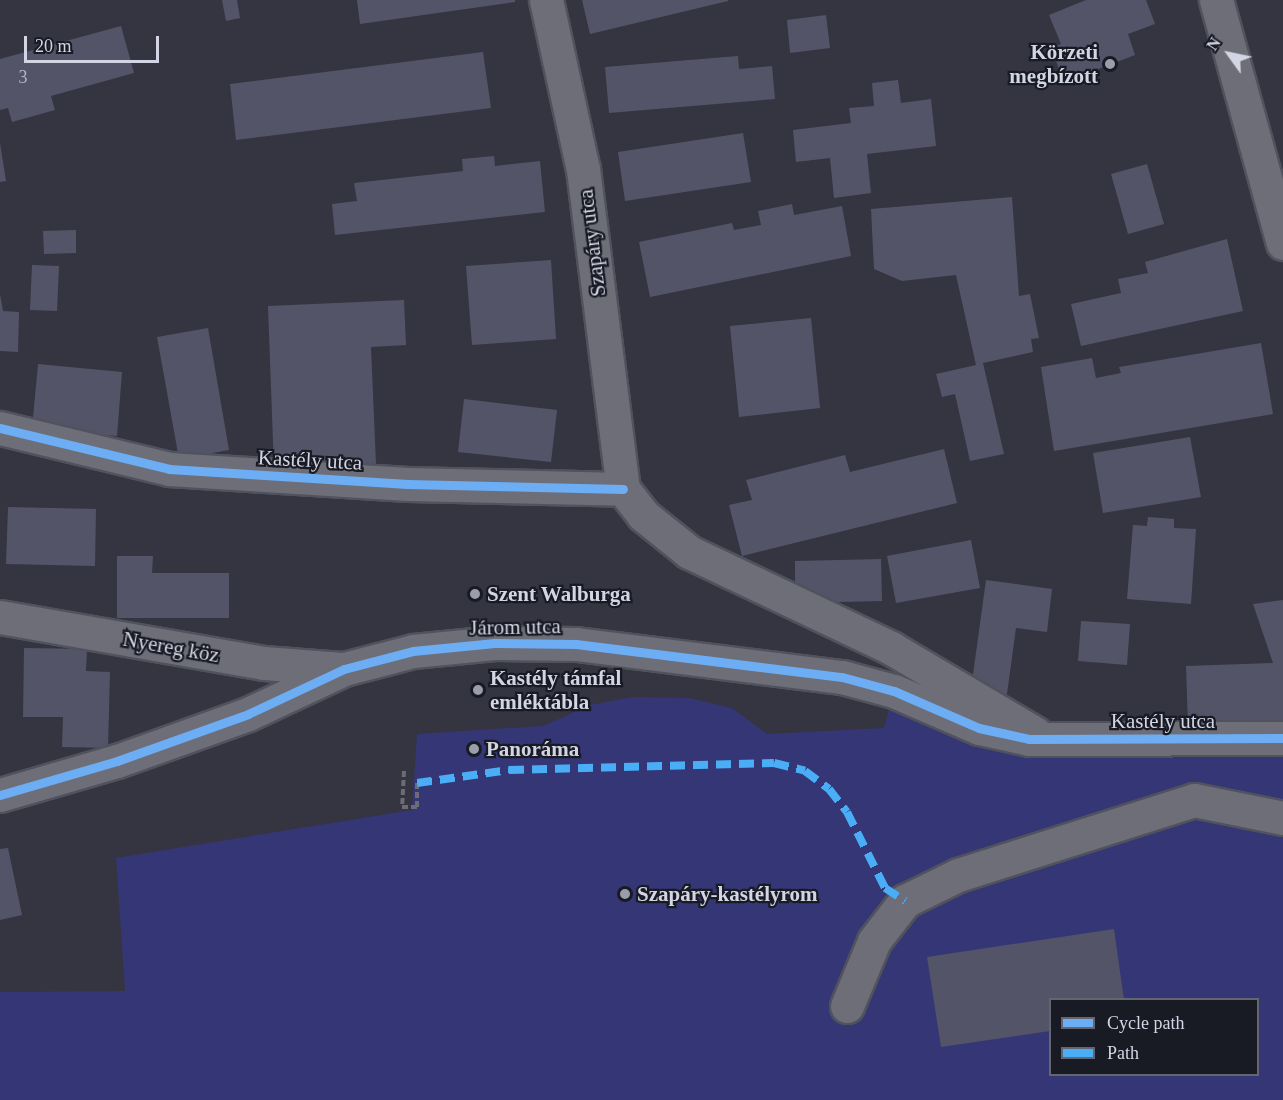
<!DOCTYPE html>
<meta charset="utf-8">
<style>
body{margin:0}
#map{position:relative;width:1283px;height:1100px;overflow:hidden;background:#343541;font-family:"Times New Roman",serif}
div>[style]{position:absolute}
.green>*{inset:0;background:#353676}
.building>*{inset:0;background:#535468}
.path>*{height:4px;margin-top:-2px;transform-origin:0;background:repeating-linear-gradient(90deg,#6b6c75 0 6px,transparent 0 9px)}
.roads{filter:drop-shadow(2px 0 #50525d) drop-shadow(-2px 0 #50525d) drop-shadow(0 2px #50525d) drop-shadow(0 -2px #50525d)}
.minor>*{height:33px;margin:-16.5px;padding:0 16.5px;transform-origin:16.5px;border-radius:16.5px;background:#6d6e78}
.quiet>*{height:8px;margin-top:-4px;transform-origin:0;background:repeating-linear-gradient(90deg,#49aef6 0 15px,transparent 0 23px)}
.cycleway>*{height:9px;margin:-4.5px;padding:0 4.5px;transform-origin:4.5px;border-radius:4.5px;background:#6dadf4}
.dots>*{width:16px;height:16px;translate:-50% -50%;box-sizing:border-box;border:3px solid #181a24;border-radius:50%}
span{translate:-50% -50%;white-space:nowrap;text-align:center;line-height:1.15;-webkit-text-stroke:4.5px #181a24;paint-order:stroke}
.number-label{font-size:18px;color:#b3b5c5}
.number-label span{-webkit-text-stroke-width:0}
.poi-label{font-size:21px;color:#d3d5e4;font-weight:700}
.right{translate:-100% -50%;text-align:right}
.left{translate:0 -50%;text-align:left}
.street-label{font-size:21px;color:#d3d5e4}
.legend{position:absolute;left:1049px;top:998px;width:210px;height:78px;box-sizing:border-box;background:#181a24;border:2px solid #636571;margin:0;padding:8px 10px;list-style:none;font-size:18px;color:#d3d5e4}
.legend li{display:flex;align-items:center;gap:12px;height:30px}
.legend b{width:30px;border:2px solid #636571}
.north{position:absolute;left:1199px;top:24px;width:60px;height:60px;-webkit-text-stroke:4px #181a24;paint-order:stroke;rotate:303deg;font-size:16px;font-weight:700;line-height:24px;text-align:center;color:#d3d5e4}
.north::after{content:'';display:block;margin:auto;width:21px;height:27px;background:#d3d5e4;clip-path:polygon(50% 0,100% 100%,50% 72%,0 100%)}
.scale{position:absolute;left:24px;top:36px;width:135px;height:27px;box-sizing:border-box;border:3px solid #d3d5e4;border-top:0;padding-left:8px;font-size:18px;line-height:21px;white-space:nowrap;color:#d3d5e4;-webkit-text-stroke:4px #181a24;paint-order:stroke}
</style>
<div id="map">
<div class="green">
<div style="clip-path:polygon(evenodd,894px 691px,979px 728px,1283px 738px,1283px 1100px,0 1100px,0 992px,125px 991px,116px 858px,412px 810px,417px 734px,543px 726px,590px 705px,633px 697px,689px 698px,732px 708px,767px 734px,884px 728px,894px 691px,1050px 1000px,1258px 1000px,1258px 1074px,1050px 1074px,1050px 1000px)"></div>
</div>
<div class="building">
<div style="clip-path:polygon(222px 0,237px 0,240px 18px,226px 21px)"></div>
<div style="clip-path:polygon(357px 0,515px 0,515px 2px,360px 24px)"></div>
<div style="clip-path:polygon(582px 0,728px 0,728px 1px,590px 34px)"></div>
<div style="clip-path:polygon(1086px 0,1146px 0,1155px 24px,1128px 34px,1135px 55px,1064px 82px,1051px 48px,1061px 44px,1049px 15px)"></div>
<div style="clip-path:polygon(826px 15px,830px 48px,790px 53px,787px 20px)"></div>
<div style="clip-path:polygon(121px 26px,134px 73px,51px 96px,55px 110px,12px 122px,8px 108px,0 110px,0 59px)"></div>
<div style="clip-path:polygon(483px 52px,491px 108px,236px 140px,230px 84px)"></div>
<div style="clip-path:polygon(738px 56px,739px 69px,772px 66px,775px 99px,609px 113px,605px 67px)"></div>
<div style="clip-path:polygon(898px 80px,901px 103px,931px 99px,936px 146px,867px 154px,871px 193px,834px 198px,830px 158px,796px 162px,793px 130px,851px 123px,849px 108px,874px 106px,872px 83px)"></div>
<div style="clip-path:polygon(743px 133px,751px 182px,625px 201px,618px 152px)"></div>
<div style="clip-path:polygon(0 143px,6px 181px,0 182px)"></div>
<div style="clip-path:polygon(494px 156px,495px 166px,540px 161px,545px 212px,335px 235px,332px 204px,357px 201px,354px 183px,463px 171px,462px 159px)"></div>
<div style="clip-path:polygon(1147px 164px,1164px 224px,1128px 234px,1111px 174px)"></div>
<div style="clip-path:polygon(1012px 197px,1019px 296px,1030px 294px,1039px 338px,1031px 339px,1033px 352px,983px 363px,1004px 454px,970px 461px,955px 394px,942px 397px,936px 374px,976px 365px,956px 275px,902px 281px,874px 269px,871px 209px)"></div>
<div style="clip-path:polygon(792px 204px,794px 215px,842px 206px,851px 256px,650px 297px,639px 242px,732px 223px,734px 230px,761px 225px,758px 211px)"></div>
<div style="clip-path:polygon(76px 230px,76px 253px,44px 254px,43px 231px)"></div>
<div style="clip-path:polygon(1227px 239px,1243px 311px,1081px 346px,1071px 304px,1121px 293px,1118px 279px,1148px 273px,1145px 262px)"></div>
<div style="clip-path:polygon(551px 260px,556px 339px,472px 345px,466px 266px)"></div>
<div style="clip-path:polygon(32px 265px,59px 266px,57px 311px,30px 310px)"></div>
<div style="clip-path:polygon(0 294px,3px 311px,19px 312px,18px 352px,0 351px)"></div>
<div style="clip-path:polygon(404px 300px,406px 345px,371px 347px,376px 464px,274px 469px,268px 306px)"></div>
<div style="clip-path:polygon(811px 318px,820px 408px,739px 417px,730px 326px)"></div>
<div style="clip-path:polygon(208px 328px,229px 450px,179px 459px,157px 337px)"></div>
<div style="clip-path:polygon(1261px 343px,1273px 414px,1054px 451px,1041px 367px,1092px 358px,1096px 378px,1121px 373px,1119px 367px)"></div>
<div style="clip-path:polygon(38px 364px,122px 372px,117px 436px,32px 428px)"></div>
<div style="clip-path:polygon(464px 399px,557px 410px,551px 462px,458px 452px)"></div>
<div style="clip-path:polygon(1190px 437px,1201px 497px,1103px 513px,1093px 453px)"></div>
<div style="clip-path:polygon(944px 449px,957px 503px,742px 556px,729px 505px,752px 500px,746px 480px,845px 455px,850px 472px)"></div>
<div style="clip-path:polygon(8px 507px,96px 509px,95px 566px,6px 564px)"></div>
<div style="clip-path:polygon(1148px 517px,1174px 519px,1174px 528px,1196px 529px,1191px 604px,1127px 599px,1133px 525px,1147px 526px)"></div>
<div style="clip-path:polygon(971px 540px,980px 588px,896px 603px,887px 556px)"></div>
<div style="clip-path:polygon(117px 556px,153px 556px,152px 573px,229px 573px,229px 618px,117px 618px)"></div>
<div style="clip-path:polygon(881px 559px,882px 601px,795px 603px,795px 561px)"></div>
<div style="clip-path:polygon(986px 580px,1052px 589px,1047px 632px,1016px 628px,1007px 694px,971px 689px)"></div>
<div style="clip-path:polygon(1283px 600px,1283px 721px,1188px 725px,1186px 666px,1273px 663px,1253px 604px)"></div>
<div style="clip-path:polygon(1081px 621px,1130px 624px,1127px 665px,1078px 661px)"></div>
<div style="clip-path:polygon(24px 648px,87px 649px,86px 671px,110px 672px,108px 748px,62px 747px,63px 717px,23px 717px)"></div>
<div style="clip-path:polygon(8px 848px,22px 915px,0 920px,0 849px)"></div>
<div style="clip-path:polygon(1114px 929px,1124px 1000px,1050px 1000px,1050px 1031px,941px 1047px,927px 957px)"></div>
</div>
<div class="path">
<div style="left:404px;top:771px;width:36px;rotate:93deg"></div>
<div style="left:402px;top:807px;width:15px"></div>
<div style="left:417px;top:807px;width:24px;rotate:-90deg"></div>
</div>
<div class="roads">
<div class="minor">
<div style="left:546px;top:0;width:173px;rotate:77.7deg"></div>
<div style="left:583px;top:169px;width:322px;rotate:82.9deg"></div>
<div style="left:1216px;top:0;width:252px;rotate:74.6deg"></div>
<div style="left:0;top:428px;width:174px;rotate:13.6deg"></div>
<div style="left:169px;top:469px;width:239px;rotate:3.6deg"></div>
<div style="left:408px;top:484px;width:215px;rotate:1.3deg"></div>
<div style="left:623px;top:489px;width:33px;rotate:52deg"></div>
<div style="left:643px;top:515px;width:59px;rotate:38.8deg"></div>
<div style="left:689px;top:552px;width:224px;rotate:25.4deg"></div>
<div style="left:891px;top:648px;width:167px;rotate:30.6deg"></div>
<div style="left:0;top:617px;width:268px;rotate:9.9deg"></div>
<div style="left:264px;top:663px;width:78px;rotate:4.4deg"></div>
<div style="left:0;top:795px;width:122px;rotate:-16.2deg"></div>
<div style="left:117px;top:761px;width:139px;rotate:-19.7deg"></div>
<div style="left:248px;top:714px;width:106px;rotate:-25.1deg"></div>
<div style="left:344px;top:669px;width:71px;rotate:-14.6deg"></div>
<div style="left:413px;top:651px;width:82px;rotate:-5.6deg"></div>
<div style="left:495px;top:643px;width:81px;rotate:0.7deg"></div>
<div style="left:576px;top:644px;width:268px;rotate:7.1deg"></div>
<div style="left:842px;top:677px;width:54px;rotate:15.1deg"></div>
<div style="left:894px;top:691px;width:93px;rotate:23.5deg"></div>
<div style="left:979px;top:728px;width:51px;rotate:12.4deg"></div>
<div style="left:1029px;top:739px;width:254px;rotate:-0.2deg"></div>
<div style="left:847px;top:1006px;width:70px;rotate:-67.4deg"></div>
<div style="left:874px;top:941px;width:51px;rotate:-52.2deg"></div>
<div style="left:905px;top:901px;width:59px;rotate:-26.1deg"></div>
<div style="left:958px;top:875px;width:248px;rotate:-17.6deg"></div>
<div style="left:1194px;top:800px;width:91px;rotate:11.4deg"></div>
</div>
</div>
<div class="quiet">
<div style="left:417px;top:783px;width:93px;rotate:-8deg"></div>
<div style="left:509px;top:770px;width:265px;rotate:-1.5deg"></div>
<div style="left:774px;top:763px;width:32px;rotate:14deg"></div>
<div style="left:805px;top:771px;width:30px;rotate:37deg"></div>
<div style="left:829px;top:789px;width:29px;rotate:52deg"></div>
<div style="left:847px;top:812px;width:85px;rotate:63.4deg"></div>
<div style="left:885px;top:888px;width:24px;rotate:33deg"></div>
</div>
<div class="cycleway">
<div style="left:0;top:428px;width:174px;rotate:13.6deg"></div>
<div style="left:169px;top:469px;width:239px;rotate:3.6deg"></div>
<div style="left:408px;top:484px;width:215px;rotate:1.3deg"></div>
<div style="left:0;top:795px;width:122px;rotate:-16.2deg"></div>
<div style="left:117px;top:761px;width:139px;rotate:-19.7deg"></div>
<div style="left:248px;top:714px;width:106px;rotate:-25.1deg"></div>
<div style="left:344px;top:669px;width:71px;rotate:-14.6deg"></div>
<div style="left:413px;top:651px;width:82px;rotate:-5.6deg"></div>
<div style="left:495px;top:643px;width:81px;rotate:0.7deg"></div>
<div style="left:576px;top:644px;width:268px;rotate:7.1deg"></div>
<div style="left:842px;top:677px;width:54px;rotate:15.1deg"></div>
<div style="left:894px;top:691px;width:93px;rotate:23.5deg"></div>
<div style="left:979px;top:728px;width:51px;rotate:12.4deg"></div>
<div style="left:1029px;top:739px;width:254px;rotate:-0.2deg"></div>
</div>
<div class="dots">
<div style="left:1110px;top:64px;background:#9b9dab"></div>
<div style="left:475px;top:594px;background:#9b9dab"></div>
<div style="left:478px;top:690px;background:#9b9dab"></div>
<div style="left:474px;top:749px;background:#9b9dab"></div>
<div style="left:625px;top:894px;background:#9b9dab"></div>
</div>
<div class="number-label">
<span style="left:23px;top:77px">3</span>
</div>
<div class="poi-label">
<span class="right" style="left:1098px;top:64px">Körzeti<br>megbízott</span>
<span class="left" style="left:487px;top:594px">Szent Walburga</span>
<span class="left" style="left:490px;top:690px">Kastély támfal<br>emléktábla</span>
<span class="left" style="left:486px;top:749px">Panoráma</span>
<span class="left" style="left:637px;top:894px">Szapáry-kastélyrom</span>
</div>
<div class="street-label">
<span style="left:592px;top:243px;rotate:-97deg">Szapáry utca</span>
<span style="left:310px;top:460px;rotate:3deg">Kastély utca</span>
<span style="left:515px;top:627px;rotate:-1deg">Járom utca</span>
<span style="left:171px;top:647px;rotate:10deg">Nyereg köz</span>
<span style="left:1163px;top:721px">Kastély utca</span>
</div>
<ul class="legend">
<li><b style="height:8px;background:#6dadf4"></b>Cycle path</li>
<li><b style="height:8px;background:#49aef6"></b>Path</li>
</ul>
<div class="north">N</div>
<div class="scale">20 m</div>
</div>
